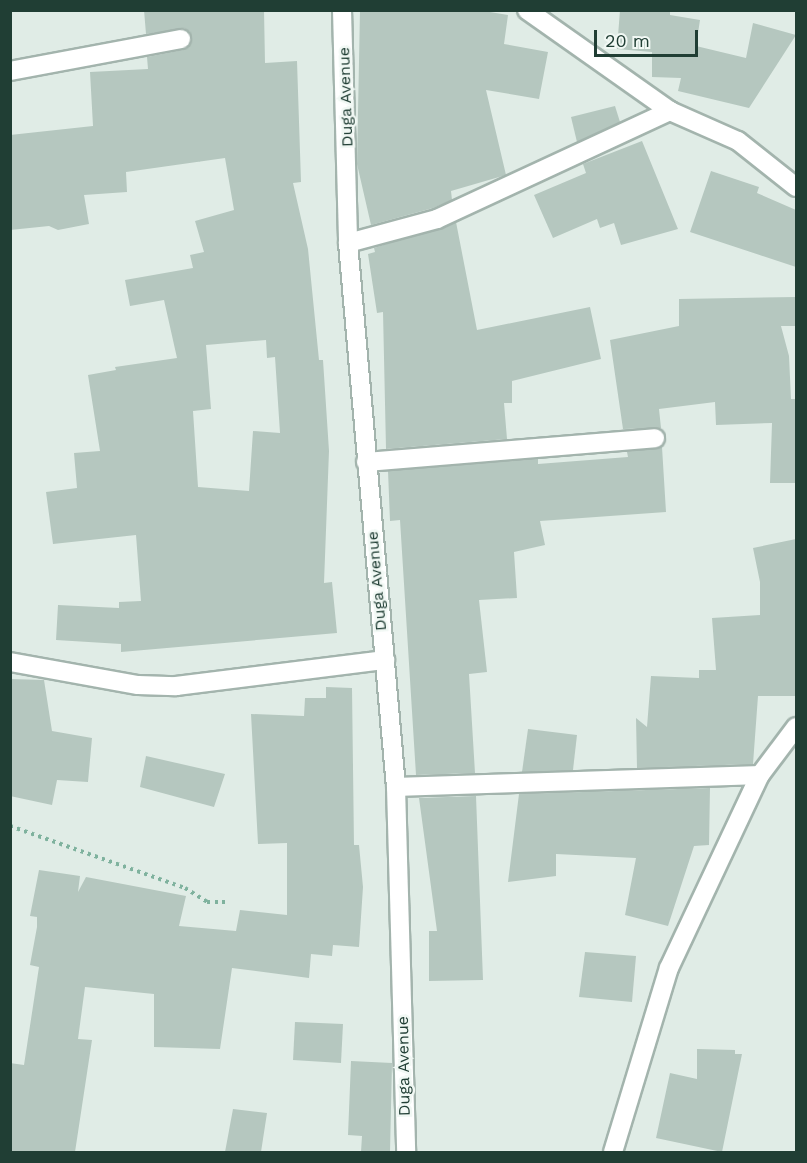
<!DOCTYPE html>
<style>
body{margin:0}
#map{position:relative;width:807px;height:1163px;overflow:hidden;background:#e0ece6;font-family:"Work Sans",sans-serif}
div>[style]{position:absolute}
.building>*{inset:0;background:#b5c7bf}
.path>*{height:4px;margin-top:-2px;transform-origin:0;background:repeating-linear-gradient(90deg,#7fb29e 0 3px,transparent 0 7.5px)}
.roads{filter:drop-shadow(2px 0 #a3b4ad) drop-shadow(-2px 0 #a3b4ad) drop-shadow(0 2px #a3b4ad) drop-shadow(0 -2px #a3b4ad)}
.minor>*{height:18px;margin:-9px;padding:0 9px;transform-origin:9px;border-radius:9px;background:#fff}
span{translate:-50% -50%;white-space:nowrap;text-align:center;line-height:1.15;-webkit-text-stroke:5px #f1f8f4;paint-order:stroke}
.street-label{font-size:16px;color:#203e34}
.frame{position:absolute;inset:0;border:12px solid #203e34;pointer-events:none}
.scale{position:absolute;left:594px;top:30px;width:104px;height:27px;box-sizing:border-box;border:3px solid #203e34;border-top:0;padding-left:8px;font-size:18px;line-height:21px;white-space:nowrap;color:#203e34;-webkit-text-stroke:4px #f1f8f4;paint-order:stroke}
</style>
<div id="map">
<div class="building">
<div style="clip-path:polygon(evenodd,144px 10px,264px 10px,265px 63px,297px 61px,301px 182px,293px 183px,308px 249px,319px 360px,323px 360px,329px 451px,324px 583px,332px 582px,337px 633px,121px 652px,121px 644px,56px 640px,58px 605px,119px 608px,119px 602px,141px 601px,136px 535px,53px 544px,46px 492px,77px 488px,74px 453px,100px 451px,88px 375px,116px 370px,115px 367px,177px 358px,164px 300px,130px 306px,125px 280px,193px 268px,190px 255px,204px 252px,195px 221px,234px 210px,225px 158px,126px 172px,127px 192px,84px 195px,89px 224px,58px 230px,49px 226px,10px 230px,10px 135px,93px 126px,90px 72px,148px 69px,147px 57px,183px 50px,191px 43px,190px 32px,184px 28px,146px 34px,144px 10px,266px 340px,267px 358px,275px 357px,280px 433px,253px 431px,249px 491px,198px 487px,193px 411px,211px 409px,206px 345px,266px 340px)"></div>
<div style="clip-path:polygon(360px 10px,478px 10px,508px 15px,504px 44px,548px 52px,539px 99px,486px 90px,506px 175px,451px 191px,452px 200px,433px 208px,371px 225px,357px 164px)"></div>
<div style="clip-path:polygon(620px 10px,670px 10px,670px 15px,700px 20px,696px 46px,746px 58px,753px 23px,796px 35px,749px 108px,678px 91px,681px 78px,652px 77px,652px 52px,617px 49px)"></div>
<div style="clip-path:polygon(615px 106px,620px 122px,577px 142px,571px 117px)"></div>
<div style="clip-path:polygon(642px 141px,678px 229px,621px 245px,614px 223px,600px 228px,597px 219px,553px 238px,534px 195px,586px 173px,583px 164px)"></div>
<div style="clip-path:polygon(711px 171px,759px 187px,757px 193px,796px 210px,796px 267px,690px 232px)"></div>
<div style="clip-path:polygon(456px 222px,477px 330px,590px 307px,601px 359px,512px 381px,512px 403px,504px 403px,507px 439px,386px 449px,383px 312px,377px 313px,368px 254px,375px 252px,374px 248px)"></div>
<div style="clip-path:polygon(796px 297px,796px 326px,781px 326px,789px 356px,791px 399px,796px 399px,796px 483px,770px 483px,772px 423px,716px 425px,715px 402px,659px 409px,661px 428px,623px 429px,610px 340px,679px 326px,679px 299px)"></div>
<div style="clip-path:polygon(662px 447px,666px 512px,540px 521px,545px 545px,514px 552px,517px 598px,479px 600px,487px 672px,469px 674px,475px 773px,416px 775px,400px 520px,390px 521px,388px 471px,538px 459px,538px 464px,628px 457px,627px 452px)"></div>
<div style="clip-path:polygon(796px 539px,796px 696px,758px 696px,753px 764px,637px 768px,636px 718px,647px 727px,651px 676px,699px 678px,699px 670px,716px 670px,712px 618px,760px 615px,760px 582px,753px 548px)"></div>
<div style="clip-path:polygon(10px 679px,44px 680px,52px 731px,92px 738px,88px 782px,57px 780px,52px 805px,10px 796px)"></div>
<div style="clip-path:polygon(326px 687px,352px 688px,354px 845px,359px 845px,363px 887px,359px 947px,333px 945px,332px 956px,311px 954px,309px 978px,232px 968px,220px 1049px,154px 1047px,154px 994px,85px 987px,78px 1039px,92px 1040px,75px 1152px,10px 1151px,10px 1063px,24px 1065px,39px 967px,30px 965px,37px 927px,37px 917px,30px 916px,39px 870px,80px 876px,78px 892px,86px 877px,186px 896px,179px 926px,236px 931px,240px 910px,287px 915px,287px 843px,258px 844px,251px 714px,304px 716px,305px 698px,326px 698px)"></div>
<div style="clip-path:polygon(528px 729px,577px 735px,573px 770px,522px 772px)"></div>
<div style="clip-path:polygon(146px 756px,225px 774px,214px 807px,140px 787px)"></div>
<div style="clip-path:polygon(710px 788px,709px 845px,694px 846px,668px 926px,625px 915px,636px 858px,556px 854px,556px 876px,508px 882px,519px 794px)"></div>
<div style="clip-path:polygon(476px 796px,483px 980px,429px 981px,429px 931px,437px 931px,419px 798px)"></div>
<div style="clip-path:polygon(585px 952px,636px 956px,632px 1002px,579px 997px)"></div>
<div style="clip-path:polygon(295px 1022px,343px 1024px,341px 1063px,293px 1060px)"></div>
<div style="clip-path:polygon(697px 1049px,735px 1050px,735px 1054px,742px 1054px,722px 1152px,656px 1138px,670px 1073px,697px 1079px)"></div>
<div style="clip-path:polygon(351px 1061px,392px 1063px,390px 1152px,361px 1152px,362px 1136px,348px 1135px)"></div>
<div style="clip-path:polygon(233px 1109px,267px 1113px,261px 1152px,225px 1152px)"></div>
</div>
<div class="path">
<div style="left:10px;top:826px;width:186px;rotate:19.5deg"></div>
<div style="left:185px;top:888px;width:26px;rotate:32deg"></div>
<div style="left:207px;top:902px;width:19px"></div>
</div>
<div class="roads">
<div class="minor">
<div style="left:342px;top:10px;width:233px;rotate:88.5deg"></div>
<div style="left:348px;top:243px;width:546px;rotate:84.96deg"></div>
<div style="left:396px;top:787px;width:365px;rotate:88.4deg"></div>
<div style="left:527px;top:10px;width:175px;rotate:35.2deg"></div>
<div style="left:10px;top:71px;width:174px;rotate:-10.6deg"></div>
<div style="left:348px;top:243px;width:92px;rotate:-15.1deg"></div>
<div style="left:437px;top:219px;width:257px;rotate:-24.9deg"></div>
<div style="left:670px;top:111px;width:74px;rotate:23.8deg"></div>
<div style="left:738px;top:141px;width:74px;rotate:38.4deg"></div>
<div style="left:366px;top:462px;width:290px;rotate:-4.7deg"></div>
<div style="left:10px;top:662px;width:130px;rotate:10.2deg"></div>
<div style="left:138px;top:685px;width:38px;rotate:2deg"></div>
<div style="left:176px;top:686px;width:211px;rotate:-7.1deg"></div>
<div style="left:396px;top:787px;width:364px;rotate:-1.9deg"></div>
<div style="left:613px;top:1152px;width:192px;rotate:-73.1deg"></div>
<div style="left:669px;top:968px;width:213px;rotate:-64.8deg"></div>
<div style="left:760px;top:775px;width:60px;rotate:-53.1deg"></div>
</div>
</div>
<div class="street-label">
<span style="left:346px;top:97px;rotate:-92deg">Duga Avenue</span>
<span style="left:377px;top:581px;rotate:-95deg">Duga Avenue</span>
<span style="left:404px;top:1066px;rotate:-91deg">Duga Avenue</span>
</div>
<div class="frame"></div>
<div class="scale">20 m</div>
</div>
